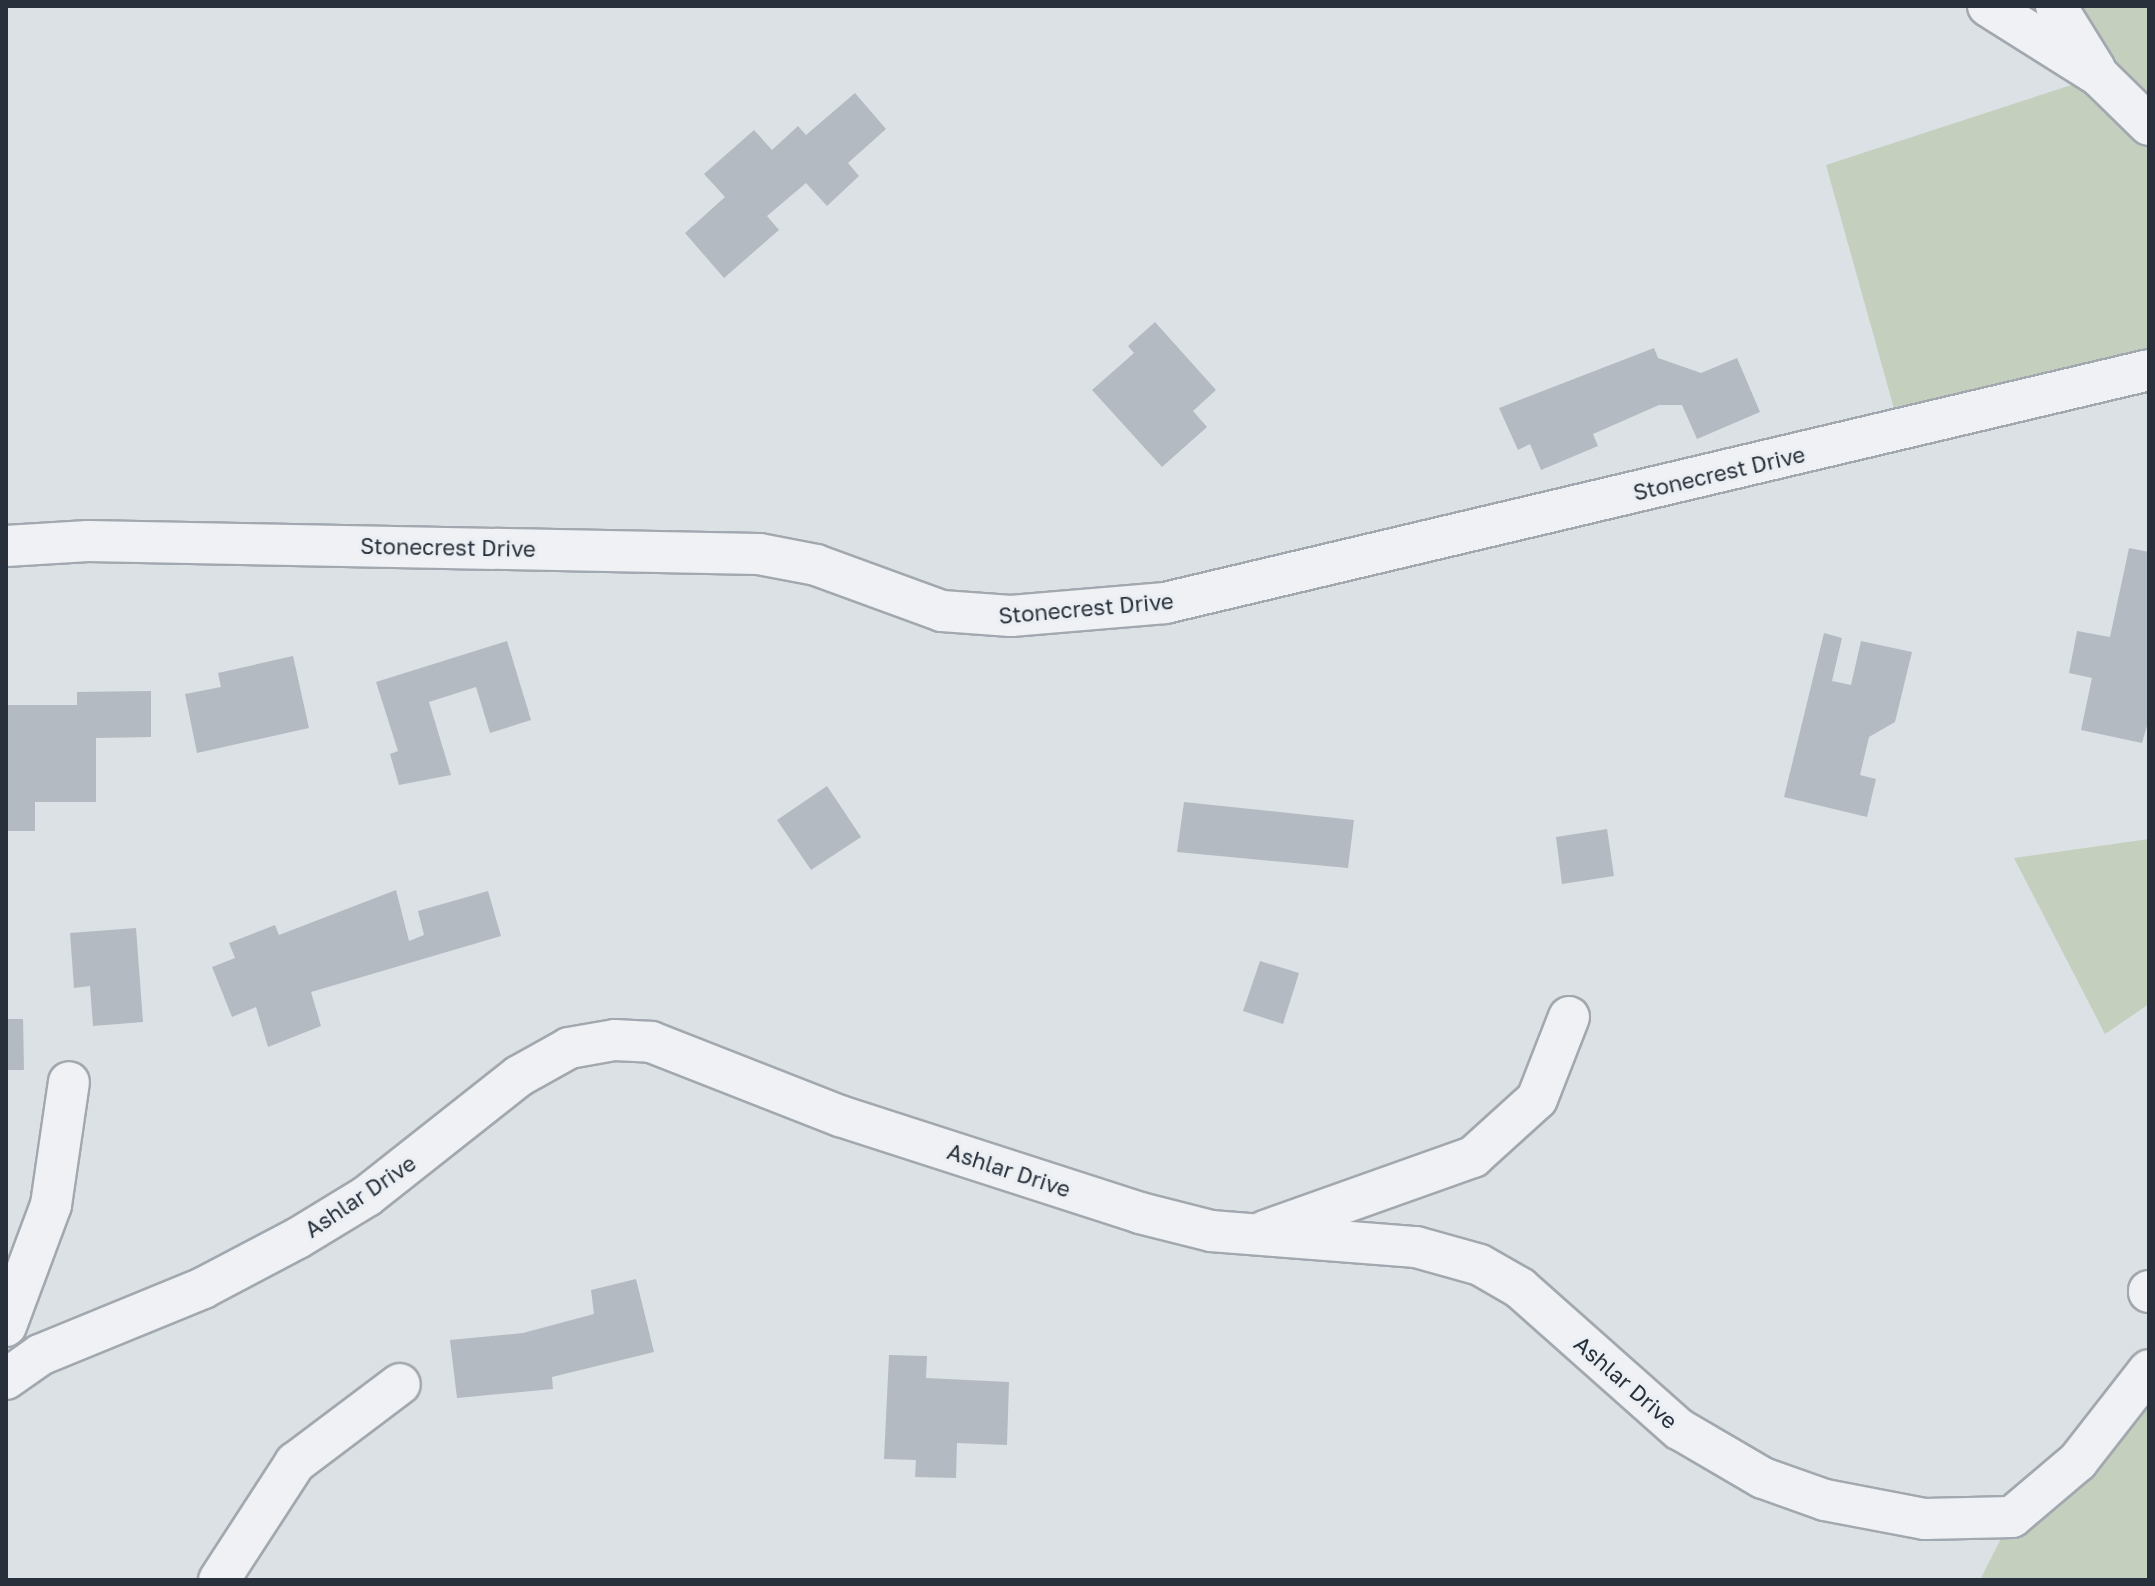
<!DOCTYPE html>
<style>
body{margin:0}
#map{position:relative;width:2155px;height:1586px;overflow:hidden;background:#dce1e5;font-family:"Golos Text",sans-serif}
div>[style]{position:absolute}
.green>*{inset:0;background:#c4cfbe}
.building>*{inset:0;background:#b4bac2}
.roads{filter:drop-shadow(2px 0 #a2a8af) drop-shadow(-2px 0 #a2a8af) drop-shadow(0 2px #a2a8af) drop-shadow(0 -2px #a2a8af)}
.minor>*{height:40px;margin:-20px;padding:0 20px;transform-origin:20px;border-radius:20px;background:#eff1f4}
span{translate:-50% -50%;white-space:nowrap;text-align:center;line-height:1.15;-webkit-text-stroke:6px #ebeff3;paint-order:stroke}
.street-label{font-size:22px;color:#27303b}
.frame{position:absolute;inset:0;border:8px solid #27303b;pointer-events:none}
</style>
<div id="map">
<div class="green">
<div style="clip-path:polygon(2056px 6px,2149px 6px,2149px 370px,1900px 430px,1826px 165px,2099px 76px)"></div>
<div style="clip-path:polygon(2149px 839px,2149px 1004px,2105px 1034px,2014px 858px)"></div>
<div style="clip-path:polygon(2149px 1364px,2149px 1580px,1980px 1580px,2012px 1517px)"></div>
</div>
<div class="building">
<div style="clip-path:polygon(855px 93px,886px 129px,848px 163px,859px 176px,827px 206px,806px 183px,767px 216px,779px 230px,724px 278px,685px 233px,725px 197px,704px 174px,754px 130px,772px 150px,798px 126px,806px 135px)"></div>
<div style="clip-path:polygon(1155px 322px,1216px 390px,1193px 411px,1207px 427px,1162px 467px,1092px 390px,1134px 353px,1128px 346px)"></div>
<div style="clip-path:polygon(1654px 348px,1658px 358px,1701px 373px,1737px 358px,1760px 412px,1697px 439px,1682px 405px,1659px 405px,1593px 434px,1598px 446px,1541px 470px,1530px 444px,1518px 450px,1499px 408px)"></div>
<div style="clip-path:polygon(2129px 548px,2149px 552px,2149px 719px,2142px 743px,2081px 730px,2092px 678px,2069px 673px,2077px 631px,2110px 637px)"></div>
<div style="clip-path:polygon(1824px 633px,1842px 638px,1832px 681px,1851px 685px,1861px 641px,1912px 652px,1895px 722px,1869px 737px,1860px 775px,1876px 779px,1867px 817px,1784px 797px)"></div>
<div style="clip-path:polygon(507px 641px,531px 720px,490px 733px,476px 687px,429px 702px,451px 775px,399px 785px,390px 754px,398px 751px,376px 682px)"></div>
<div style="clip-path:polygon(293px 656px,309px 728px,197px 753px,185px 694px,221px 687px,218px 673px)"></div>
<div style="clip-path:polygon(151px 691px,151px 737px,96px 738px,96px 802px,35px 802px,35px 831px,6px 831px,6px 705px,77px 705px,77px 692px)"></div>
<div style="clip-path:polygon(827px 786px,861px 837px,811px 870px,777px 820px)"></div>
<div style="clip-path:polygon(1184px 802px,1354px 820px,1348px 868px,1177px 852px)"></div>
<div style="clip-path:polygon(1607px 829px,1614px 876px,1562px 884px,1556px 837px)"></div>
<div style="clip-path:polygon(396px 890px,409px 941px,424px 935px,418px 911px,488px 891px,501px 936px,311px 992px,321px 1026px,268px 1047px,256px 1007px,232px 1017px,212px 967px,235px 958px,229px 943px,275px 925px,279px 935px)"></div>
<div style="clip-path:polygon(136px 928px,143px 1022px,93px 1026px,90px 986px,74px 988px,70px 933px)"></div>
<div style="clip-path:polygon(1260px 961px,1299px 973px,1283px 1024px,1243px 1011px)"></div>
<div style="clip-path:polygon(6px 1019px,23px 1019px,24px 1070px,6px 1070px)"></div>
<div style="clip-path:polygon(636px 1279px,654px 1352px,552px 1377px,553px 1389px,457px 1398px,450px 1340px,523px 1333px,594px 1314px,591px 1290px)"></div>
<div style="clip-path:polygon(889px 1355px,927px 1356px,926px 1378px,1009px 1382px,1007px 1445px,957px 1443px,956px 1478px,915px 1477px,916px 1460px,884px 1459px)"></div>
</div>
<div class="roads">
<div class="minor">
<div style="left:1988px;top:6px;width:131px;rotate:32.2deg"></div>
<div style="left:2099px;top:76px;width:70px;rotate:44.4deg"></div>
<div style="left:2056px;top:6px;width:74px;rotate:58.2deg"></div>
<div style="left:6px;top:546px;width:82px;rotate:-3.5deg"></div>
<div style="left:88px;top:541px;width:671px;rotate:1.11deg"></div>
<div style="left:759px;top:554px;width:58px;rotate:10.9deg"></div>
<div style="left:816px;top:565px;width:134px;rotate:20.1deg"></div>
<div style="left:942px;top:611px;width:69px;rotate:4.1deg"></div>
<div style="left:1011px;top:616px;width:155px;rotate:-4.8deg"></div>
<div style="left:1165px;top:603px;width:1011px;rotate:-13.32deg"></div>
<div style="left:1265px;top:1231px;width:221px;rotate:-19.6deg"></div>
<div style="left:1473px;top:1157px;width:86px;rotate:-42.2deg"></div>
<div style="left:1537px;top:1099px;width:88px;rotate:-68.7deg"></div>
<div style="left:2149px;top:1291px;width:1px;rotate:90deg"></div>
<div style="left:6px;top:1326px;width:129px;rotate:-69.6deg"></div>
<div style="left:51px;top:1205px;width:124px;rotate:-81.7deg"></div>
<div style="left:6px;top:1379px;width:42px;rotate:-35.2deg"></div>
<div style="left:40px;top:1355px;width:176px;rotate:-22.3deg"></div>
<div style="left:203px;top:1288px;width:107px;rotate:-27.8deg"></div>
<div style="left:298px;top:1238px;width:81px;rotate:-31.3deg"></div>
<div style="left:367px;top:1196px;width:194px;rotate:-38.3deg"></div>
<div style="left:519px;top:1076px;width:57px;rotate:-29.2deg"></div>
<div style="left:569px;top:1048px;width:47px;rotate:-9.9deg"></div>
<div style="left:615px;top:1040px;width:36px;rotate:3deg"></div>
<div style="left:651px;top:1042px;width:203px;rotate:21.4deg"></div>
<div style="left:840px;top:1116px;width:315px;rotate:17.9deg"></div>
<div style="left:1140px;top:1213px;width:73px;rotate:14.2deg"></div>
<div style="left:1211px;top:1231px;width:206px;rotate:4.5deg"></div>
<div style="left:1416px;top:1247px;width:66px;rotate:15.7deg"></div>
<div style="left:1480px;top:1265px;width:46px;rotate:29.9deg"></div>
<div style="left:1520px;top:1288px;width:213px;rotate:41.6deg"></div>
<div style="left:1679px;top:1429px;width:97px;rotate:30.3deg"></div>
<div style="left:1763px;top:1478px;width:66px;rotate:19.5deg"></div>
<div style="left:1825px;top:1500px;width:102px;rotate:10.8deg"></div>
<div style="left:1925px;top:1519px;width:87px;rotate:-1.3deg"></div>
<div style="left:2012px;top:1517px;width:87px;rotate:-40.3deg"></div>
<div style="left:2078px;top:1461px;width:115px;rotate:-52deg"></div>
<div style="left:219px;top:1580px;width:140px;rotate:-57deg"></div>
<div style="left:295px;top:1463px;width:131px;rotate:-37deg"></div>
</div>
</div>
<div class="street-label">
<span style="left:1719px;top:473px;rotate:-13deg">Stonecrest Drive</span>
<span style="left:448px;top:547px;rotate:1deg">Stonecrest Drive</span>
<span style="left:1086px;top:608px;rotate:-5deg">Stonecrest Drive</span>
<span style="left:1009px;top:1170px;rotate:18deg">Ashlar Drive</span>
<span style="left:360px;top:1196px;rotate:-34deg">Ashlar Drive</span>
<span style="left:1626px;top:1382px;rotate:41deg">Ashlar Drive</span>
</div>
<div class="frame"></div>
</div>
